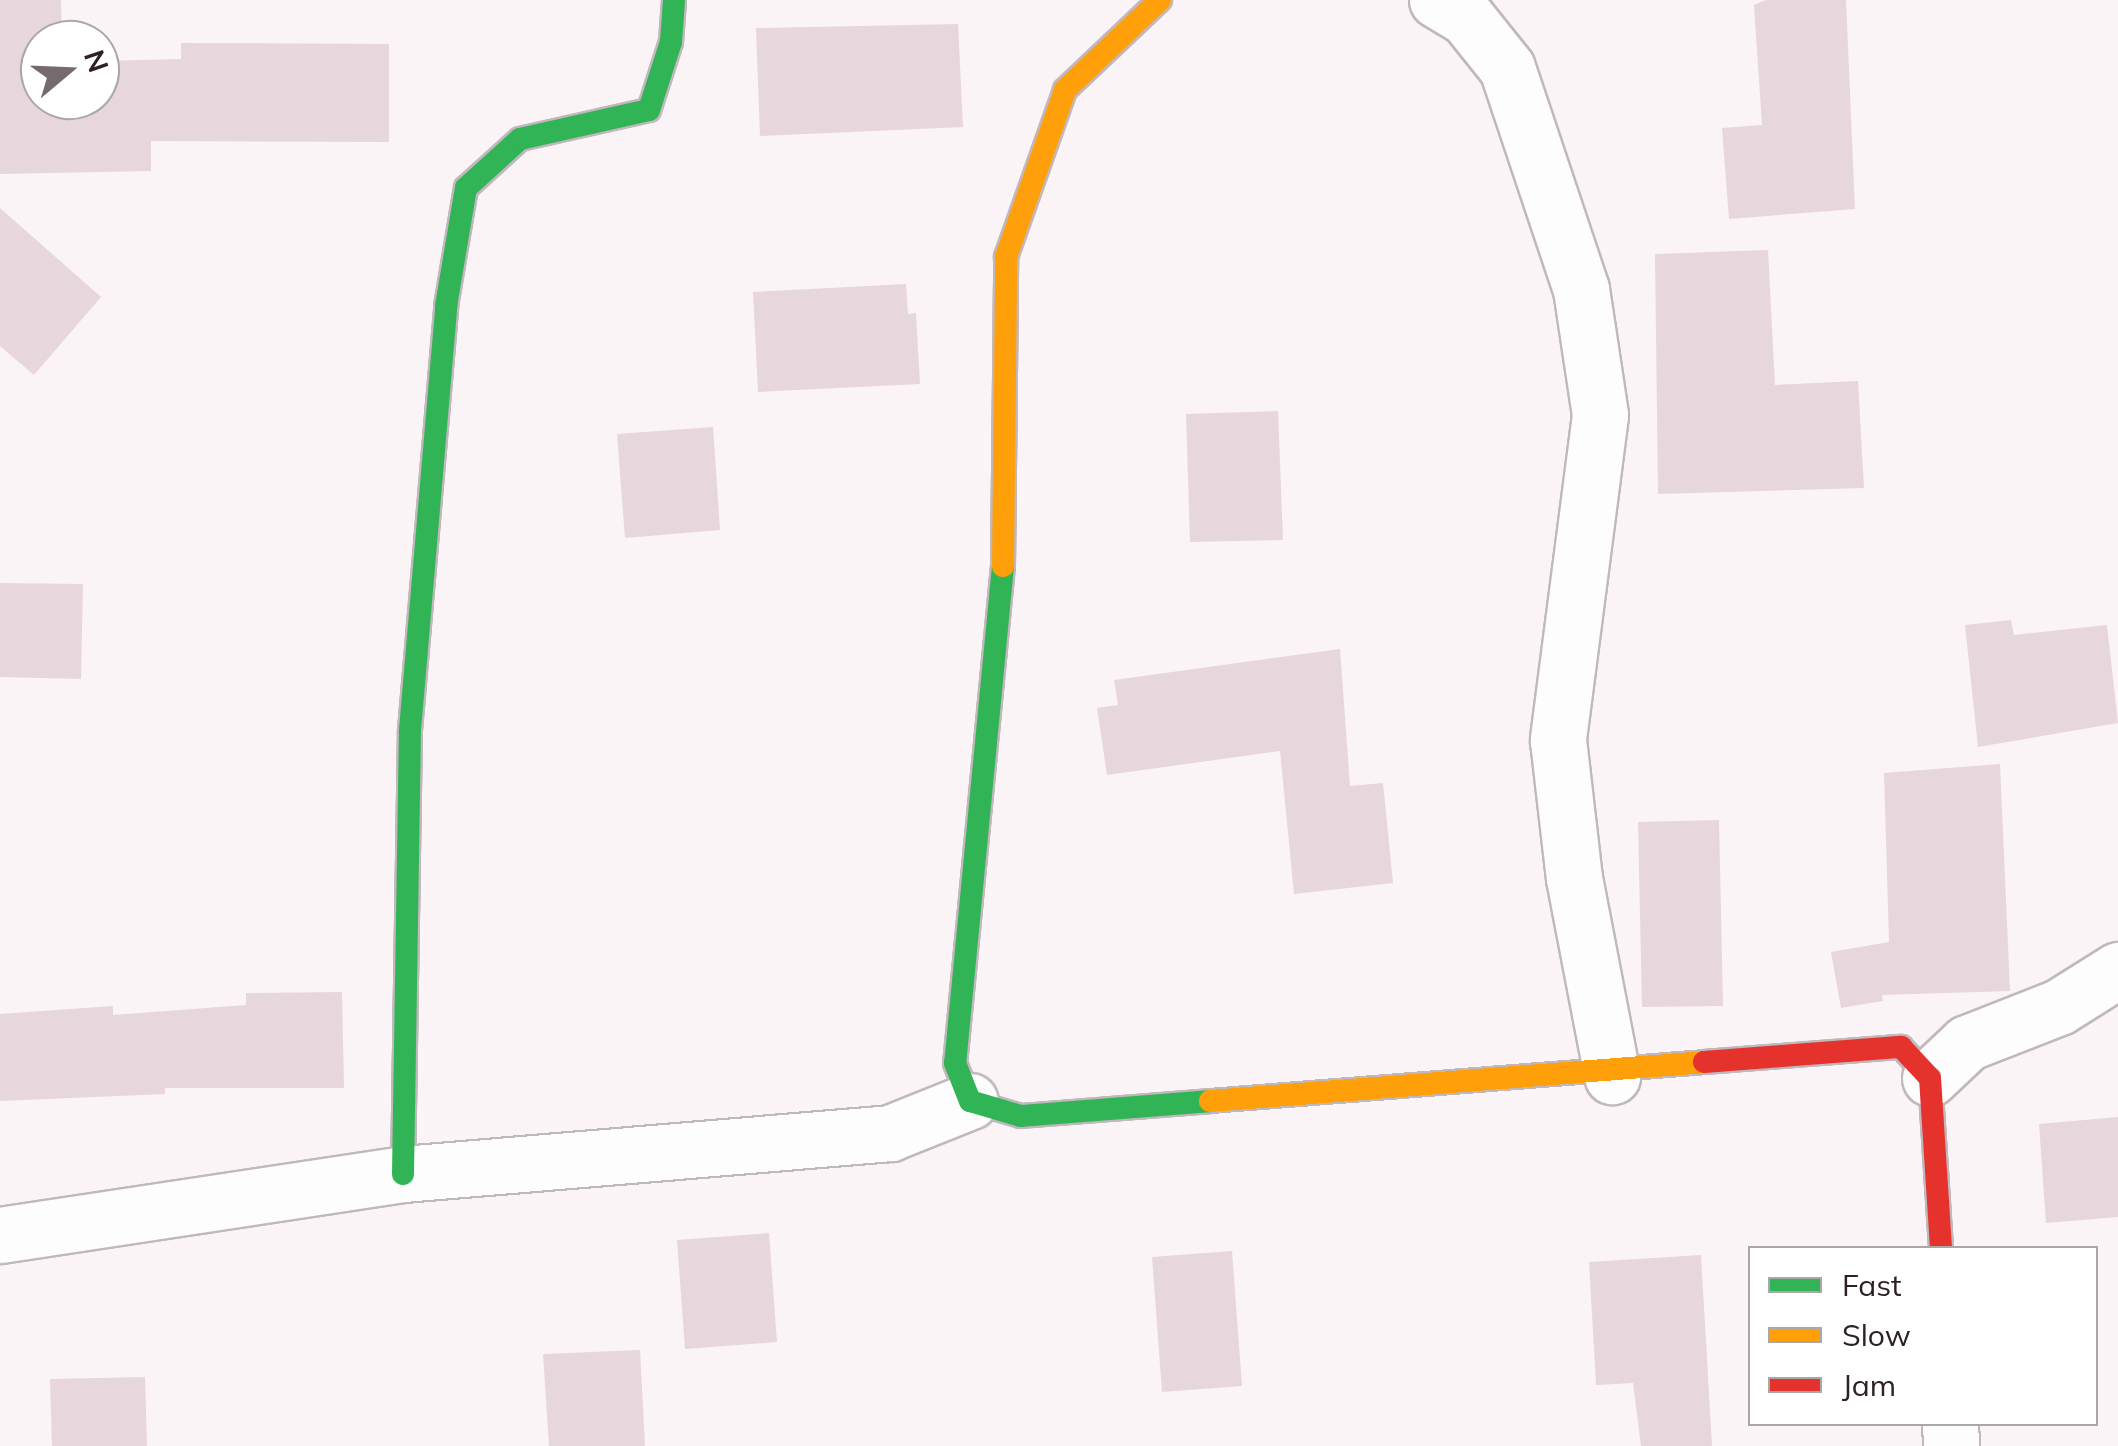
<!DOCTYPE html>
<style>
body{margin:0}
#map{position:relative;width:2118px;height:1446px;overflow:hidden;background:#faf4f6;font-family:Mulish,sans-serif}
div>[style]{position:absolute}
.building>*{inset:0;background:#e8d6dd}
.roads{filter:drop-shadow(2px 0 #c1b8bc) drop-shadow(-2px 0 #c1b8bc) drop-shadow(0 2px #c1b8bc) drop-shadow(0 -2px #c1b8bc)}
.street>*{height:55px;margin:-27.5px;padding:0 27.5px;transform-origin:27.5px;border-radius:27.5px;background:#fefdfe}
.fast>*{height:22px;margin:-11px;padding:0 11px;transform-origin:11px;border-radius:11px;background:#30b455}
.slow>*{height:22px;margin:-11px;padding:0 11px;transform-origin:11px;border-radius:11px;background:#ff9f0a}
.jam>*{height:22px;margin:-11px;padding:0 11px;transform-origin:11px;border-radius:11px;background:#e5322d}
span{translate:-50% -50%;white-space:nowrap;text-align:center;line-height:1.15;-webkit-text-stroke:10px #fff;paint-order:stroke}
.legend{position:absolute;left:1748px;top:1246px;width:350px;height:180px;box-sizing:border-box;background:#fff;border:2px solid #aba6a8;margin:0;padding:12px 18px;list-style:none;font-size:30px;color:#2e2126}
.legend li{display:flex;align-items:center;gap:20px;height:50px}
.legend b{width:50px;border:2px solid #aba6a8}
.north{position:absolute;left:20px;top:20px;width:100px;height:100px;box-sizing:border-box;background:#fff;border:2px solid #aba6a8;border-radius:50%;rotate:71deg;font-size:28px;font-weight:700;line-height:40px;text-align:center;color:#2e2126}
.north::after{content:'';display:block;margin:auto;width:35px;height:45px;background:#756b6f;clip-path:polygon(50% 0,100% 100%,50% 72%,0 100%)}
</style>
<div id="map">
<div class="building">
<div style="clip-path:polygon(0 0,61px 0,62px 40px,40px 40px,40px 100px,100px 100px,100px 61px,181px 59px,181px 43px,389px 44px,389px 142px,151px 141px,151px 171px,0 174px)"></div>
<div style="clip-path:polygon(1766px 0,1846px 0,1855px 209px,1729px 219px,1722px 128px,1762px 125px,1754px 5px)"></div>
<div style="clip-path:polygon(958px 24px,963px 127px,760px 136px,756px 28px)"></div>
<div style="clip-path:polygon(0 208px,101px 297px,34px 375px,0 346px)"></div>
<div style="clip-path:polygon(1768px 250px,1775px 385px,1858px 381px,1864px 488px,1658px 494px,1655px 254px)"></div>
<div style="clip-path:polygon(906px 284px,908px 314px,916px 313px,920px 384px,758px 392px,753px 292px)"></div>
<div style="clip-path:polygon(1278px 411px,1283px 540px,1190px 542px,1186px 414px)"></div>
<div style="clip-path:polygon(713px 427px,720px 530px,625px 538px,617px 434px)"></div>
<div style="clip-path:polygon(0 583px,83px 584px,81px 679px,0 677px)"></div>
<div style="clip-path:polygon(2011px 620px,2014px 635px,2107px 625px,2118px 723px,1978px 747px,1965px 625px)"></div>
<div style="clip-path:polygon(1340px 649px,1350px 786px,1383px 783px,1393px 883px,1294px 894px,1280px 751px,1107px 775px,1097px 708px,1118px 705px,1114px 680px)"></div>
<div style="clip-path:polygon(2000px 764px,2010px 991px,1882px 995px,1883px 1001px,1841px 1008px,1831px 952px,1889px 942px,1884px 773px)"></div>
<div style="clip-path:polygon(1719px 820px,1723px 1006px,1642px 1007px,1638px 822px)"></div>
<div style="clip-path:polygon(342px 992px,344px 1088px,165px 1088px,165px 1094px,0 1101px,0 1014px,113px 1006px,113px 1015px,246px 1005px,246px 993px)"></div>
<div style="clip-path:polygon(2118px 1117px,2118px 1217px,2046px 1223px,2039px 1124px)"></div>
<div style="clip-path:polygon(769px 1233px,777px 1342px,685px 1349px,677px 1240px)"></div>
<div style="clip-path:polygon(1232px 1251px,1242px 1386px,1162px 1392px,1152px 1257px)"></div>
<div style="clip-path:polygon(1701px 1255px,1712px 1446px,1641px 1446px,1633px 1383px,1596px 1385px,1589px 1262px)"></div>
<div style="clip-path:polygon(640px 1350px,645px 1446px,549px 1446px,543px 1354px)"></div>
<div style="clip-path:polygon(145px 1377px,147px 1446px,52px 1446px,50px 1379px)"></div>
</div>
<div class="roads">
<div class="street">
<div style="left:1437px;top:0;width:35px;rotate:31deg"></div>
<div style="left:1467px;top:18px;width:64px;rotate:51.3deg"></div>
<div style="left:1507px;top:68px;width:233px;rotate:71.5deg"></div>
<div style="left:1581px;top:289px;width:127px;rotate:81.4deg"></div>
<div style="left:1600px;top:415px;width:328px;rotate:97.4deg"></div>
<div style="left:1558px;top:740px;width:139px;rotate:83.4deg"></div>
<div style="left:1574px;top:878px;width:202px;rotate:79.1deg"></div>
<div style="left:1930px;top:1078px;width:51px;rotate:-43.4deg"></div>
<div style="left:1967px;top:1043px;width:99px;rotate:-21.4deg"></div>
<div style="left:2059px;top:1007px;width:70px;rotate:-32.1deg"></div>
<div style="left:0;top:1235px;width:408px;rotate:-8.6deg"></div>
<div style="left:403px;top:1174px;width:489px;rotate:-4.8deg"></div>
<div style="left:890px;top:1133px;width:86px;rotate:-21.8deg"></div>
<div style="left:1950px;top:1424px;width:22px;rotate:87deg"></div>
</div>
<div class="fast">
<div style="left:1003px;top:566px;width:499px;rotate:95.5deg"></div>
<div style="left:955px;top:1063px;width:41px;rotate:68.5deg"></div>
<div style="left:970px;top:1101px;width:53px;rotate:16.4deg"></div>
<div style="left:1021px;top:1116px;width:190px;rotate:-4.5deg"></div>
<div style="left:403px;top:1174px;width:444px;rotate:-89.1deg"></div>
<div style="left:410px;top:730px;width:426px;rotate:-85.1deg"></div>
<div style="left:446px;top:306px;width:120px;rotate:-80.4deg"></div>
<div style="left:466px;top:188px;width:73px;rotate:-42.2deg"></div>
<div style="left:520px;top:139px;width:132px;rotate:-12.7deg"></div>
<div style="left:649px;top:110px;width:71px;rotate:-72.1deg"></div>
<div style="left:671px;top:42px;width:42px;rotate:-85.9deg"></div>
</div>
<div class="slow">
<div style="left:1003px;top:566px;width:309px;rotate:-89.4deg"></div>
<div style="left:1006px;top:257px;width:177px;rotate:-70.5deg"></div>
<div style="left:1065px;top:90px;width:131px;rotate:-43.5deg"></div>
<div style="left:1210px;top:1101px;width:496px;rotate:-4.5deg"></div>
</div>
<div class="jam">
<div style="left:1704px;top:1062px;width:198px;rotate:-4.4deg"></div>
<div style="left:1901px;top:1047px;width:42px;rotate:46.9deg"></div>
<div style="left:1930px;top:1078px;width:170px;rotate:86.3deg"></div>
</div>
</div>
<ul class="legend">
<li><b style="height:12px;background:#30b455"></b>Fast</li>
<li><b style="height:12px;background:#ff9f0a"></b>Slow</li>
<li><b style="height:12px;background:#e5322d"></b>Jam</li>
</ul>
<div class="north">N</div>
</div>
